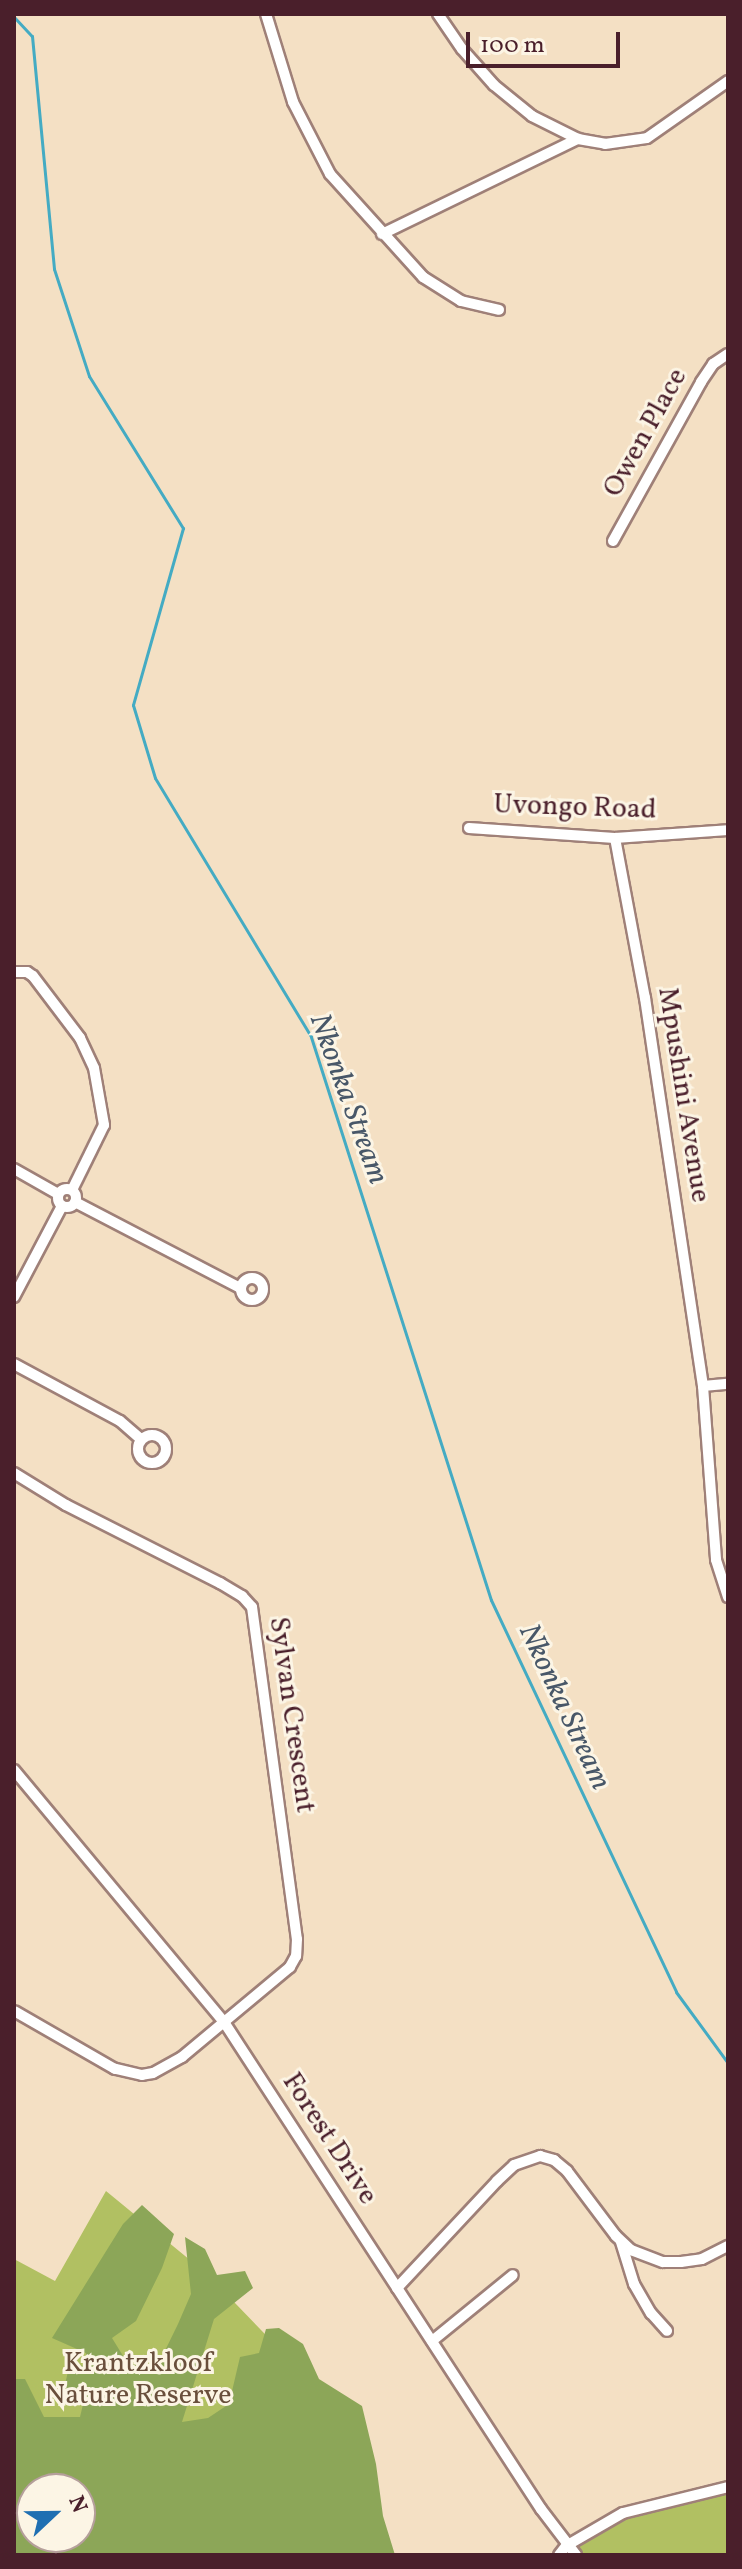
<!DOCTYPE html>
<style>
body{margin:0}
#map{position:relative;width:742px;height:2569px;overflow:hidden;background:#f4e0c4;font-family:Vollkorn,serif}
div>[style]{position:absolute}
.green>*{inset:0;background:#b1c062}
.forest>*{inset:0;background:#8ca658}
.stream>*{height:3px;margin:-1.5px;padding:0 1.5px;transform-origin:1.5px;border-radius:1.5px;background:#44abc3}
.roads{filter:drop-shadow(2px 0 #9f8078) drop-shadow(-2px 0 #9f8078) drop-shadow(0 2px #9f8078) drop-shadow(0 -2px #9f8078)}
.minor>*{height:10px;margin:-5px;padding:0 5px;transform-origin:5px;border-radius:5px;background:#fff}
.minor>.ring{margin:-5px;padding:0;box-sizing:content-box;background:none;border:10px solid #fff;border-radius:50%}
span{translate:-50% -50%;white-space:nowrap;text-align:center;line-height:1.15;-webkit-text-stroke:6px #fcf5e5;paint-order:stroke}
.street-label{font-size:28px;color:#4a1f2b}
.park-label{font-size:28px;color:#694f3c}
.water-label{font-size:30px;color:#485768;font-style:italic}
.frame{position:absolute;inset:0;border:16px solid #4a1f2b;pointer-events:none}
.north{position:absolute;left:16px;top:2473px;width:80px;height:80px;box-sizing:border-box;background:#fcf5e5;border:2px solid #b59f9b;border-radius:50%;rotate:68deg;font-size:22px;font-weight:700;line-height:32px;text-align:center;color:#4a1f2b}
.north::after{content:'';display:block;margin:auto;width:28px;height:36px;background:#1f6fb2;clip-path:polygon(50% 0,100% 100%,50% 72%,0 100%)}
.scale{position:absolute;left:466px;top:32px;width:154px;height:36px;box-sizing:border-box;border:4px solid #4a1f2b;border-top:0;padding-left:10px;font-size:24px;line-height:28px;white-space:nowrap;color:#4a1f2b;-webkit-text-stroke:6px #fcf5e5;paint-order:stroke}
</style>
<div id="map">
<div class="green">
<div style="clip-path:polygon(evenodd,106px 2191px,207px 2274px,316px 2387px,350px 2465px,14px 2555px,14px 2259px,55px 2281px,106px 2191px,32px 2489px,80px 2489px,80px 2537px,32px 2537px,32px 2489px)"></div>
<div style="clip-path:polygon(728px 2490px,728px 2555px,563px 2555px,635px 2508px)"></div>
</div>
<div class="forest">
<div style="clip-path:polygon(evenodd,142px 2205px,174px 2234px,162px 2268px,136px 2321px,112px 2338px,128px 2364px,157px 2367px,178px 2324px,191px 2294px,185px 2237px,205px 2249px,217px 2275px,245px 2271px,253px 2288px,214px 2319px,182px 2422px,208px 2418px,229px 2404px,240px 2357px,259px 2353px,266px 2329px,279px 2328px,303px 2344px,319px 2379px,362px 2406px,376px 2464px,383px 2516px,395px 2555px,14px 2555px,14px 2379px,25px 2379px,44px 2417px,80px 2417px,85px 2396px,63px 2393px,69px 2367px,88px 2365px,86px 2353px,52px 2338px,123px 2224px,142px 2205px,32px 2489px,80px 2489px,80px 2537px,32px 2537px,32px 2489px)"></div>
</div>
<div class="stream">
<div style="left:14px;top:17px;width:26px;rotate:47deg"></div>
<div style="left:32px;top:36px;width:234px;rotate:84.6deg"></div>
<div style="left:54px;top:269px;width:113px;rotate:71.9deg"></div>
<div style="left:89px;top:376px;width:179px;rotate:58.3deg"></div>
<div style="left:183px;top:528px;width:184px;rotate:105.8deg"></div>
<div style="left:133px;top:705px;width:76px;rotate:73.2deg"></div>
<div style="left:155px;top:778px;width:302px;rotate:58.9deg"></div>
<div style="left:311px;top:1037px;width:591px;rotate:72.27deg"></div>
<div style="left:491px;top:1600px;width:433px;rotate:64.7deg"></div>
<div style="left:676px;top:1992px;width:88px;rotate:53.8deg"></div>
</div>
<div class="roads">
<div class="minor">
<div style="left:266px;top:14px;width:92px;rotate:72.9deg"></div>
<div style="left:293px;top:102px;width:81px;rotate:62.8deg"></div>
<div style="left:330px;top:174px;width:139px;rotate:47.9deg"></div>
<div style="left:423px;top:277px;width:45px;rotate:32.3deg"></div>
<div style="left:461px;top:301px;width:39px;rotate:13deg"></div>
<div style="left:438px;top:14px;width:42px;rotate:55.6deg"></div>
<div style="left:462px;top:49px;width:48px;rotate:48.4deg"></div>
<div style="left:494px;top:85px;width:49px;rotate:39.2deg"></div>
<div style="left:532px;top:116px;width:51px;rotate:26.6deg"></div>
<div style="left:578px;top:139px;width:27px;rotate:10deg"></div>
<div style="left:605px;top:144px;width:42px;rotate:-8.1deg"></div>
<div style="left:647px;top:138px;width:99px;rotate:-35.1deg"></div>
<div style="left:382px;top:234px;width:218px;rotate:-25.9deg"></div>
<div style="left:613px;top:541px;width:182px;rotate:-61deg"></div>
<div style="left:701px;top:382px;width:22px;rotate:-56deg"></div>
<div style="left:713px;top:364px;width:18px;rotate:-34deg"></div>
<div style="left:469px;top:828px;width:146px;rotate:3.9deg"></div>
<div style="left:615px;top:838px;width:113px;rotate:-4deg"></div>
<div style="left:615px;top:838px;width:163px;rotate:79.4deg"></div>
<div style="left:645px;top:998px;width:392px;rotate:81.5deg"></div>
<div style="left:703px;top:1386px;width:174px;rotate:85.7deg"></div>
<div style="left:716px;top:1560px;width:39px;rotate:72deg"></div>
<div style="left:14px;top:972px;width:13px"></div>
<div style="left:27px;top:972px;width:7px;rotate:34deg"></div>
<div style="left:33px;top:976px;width:78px;rotate:52.8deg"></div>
<div style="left:80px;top:1038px;width:33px;rotate:65deg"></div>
<div style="left:94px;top:1068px;width:58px;rotate:80deg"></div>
<div style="left:104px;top:1125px;width:72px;rotate:116.2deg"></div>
<div style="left:14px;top:1169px;width:51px;rotate:29.6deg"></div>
<div class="ring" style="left:58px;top:1189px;width:8px;height:8px"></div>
<div style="left:75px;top:1202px;width:186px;rotate:27.5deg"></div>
<div class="ring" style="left:241px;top:1278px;width:12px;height:12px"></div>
<div style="left:14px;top:1297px;width:103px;rotate:-62.2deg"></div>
<div style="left:14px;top:1364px;width:120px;rotate:28.3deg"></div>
<div style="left:120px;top:1421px;width:28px;rotate:41deg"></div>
<div style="left:703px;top:1386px;width:25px;rotate:-5deg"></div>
<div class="ring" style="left:138px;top:1435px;width:18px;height:18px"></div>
<div style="left:14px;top:1473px;width:61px;rotate:31.6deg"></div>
<div style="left:66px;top:1505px;width:173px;rotate:26.9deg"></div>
<div style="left:220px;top:1583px;width:26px;rotate:31deg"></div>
<div style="left:242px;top:1596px;width:15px;rotate:48deg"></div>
<div style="left:252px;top:1607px;width:335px;rotate:82.3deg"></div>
<div style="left:297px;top:1939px;width:17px;rotate:93deg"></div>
<div style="left:296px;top:1956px;width:13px;rotate:119deg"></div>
<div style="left:290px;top:1967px;width:141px;rotate:140.2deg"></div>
<div style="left:182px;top:2057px;width:33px;rotate:151deg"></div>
<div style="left:153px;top:2073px;width:11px;rotate:170deg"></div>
<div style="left:142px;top:2075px;width:28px;rotate:-167deg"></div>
<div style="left:115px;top:2069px;width:116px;rotate:-150.1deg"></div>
<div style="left:14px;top:1770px;width:328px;rotate:50.2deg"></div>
<div style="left:224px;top:2022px;width:581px;rotate:56.94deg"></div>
<div style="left:541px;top:2509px;width:58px;rotate:52.7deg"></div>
<div style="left:621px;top:2242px;width:44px;rotate:72.8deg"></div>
<div style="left:634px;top:2284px;width:34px;rotate:60deg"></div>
<div style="left:651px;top:2313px;width:24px;rotate:48deg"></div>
<div style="left:397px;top:2288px;width:146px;rotate:-46.9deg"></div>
<div style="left:497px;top:2181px;width:23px;rotate:-43deg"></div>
<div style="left:514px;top:2165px;width:28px;rotate:-19deg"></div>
<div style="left:540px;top:2156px;width:15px;rotate:16deg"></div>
<div style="left:554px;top:2160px;width:17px;rotate:40deg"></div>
<div style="left:567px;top:2171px;width:81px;rotate:53deg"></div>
<div style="left:616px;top:2236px;width:21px;rotate:43deg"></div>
<div style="left:631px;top:2250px;width:34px;rotate:21deg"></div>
<div style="left:663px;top:2262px;width:18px"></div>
<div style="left:681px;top:2262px;width:21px;rotate:-8deg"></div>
<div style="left:702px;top:2259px;width:29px;rotate:-27deg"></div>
<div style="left:432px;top:2341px;width:104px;rotate:-39.2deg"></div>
<div style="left:559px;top:2555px;width:11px;rotate:-52deg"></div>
<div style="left:566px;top:2546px;width:66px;rotate:-30.1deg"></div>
<div style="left:623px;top:2513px;width:108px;rotate:-13.9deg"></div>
</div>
</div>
<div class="street-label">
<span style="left:646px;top:433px;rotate:-61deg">Owen Place</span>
<span style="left:575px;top:808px;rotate:2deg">Uvongo Road</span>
<span style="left:683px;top:1095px;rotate:81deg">Mpushini Avenue</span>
<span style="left:291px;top:1715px;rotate:82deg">Sylvan Crescent</span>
<span style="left:329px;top:2139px;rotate:57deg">Forest Drive</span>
</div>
<div class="park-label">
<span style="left:138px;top:2380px">Krantzkloof<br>Nature Reserve</span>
</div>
<div class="water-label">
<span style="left:348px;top:1099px;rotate:70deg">Nkonka Stream</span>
<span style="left:564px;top:1707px;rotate:65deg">Nkonka Stream</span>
</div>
<div class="frame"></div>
<div class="north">N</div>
<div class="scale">100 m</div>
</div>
